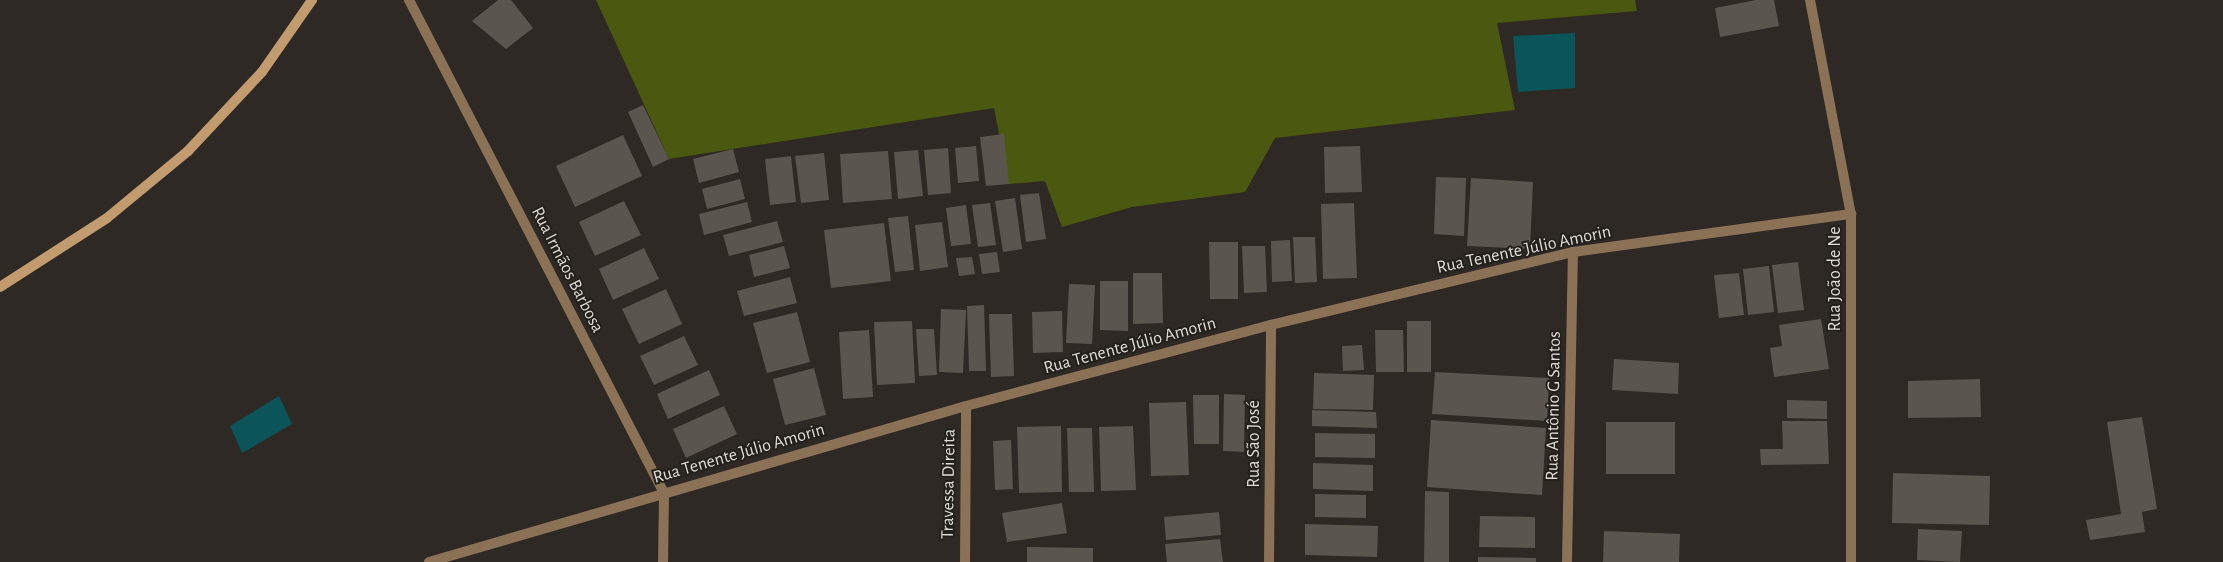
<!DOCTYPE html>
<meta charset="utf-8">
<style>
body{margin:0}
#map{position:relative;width:2223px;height:562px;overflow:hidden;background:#2e2924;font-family:"Alegreya Sans",sans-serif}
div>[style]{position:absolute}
.green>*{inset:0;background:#4a590f}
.water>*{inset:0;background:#0b555a}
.building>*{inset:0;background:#5a554f}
.minor>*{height:10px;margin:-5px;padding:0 5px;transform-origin:5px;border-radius:5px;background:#8b7257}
.secondary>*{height:10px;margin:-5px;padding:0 5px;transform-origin:5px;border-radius:5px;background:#c29b6f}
span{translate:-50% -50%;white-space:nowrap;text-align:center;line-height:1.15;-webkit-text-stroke:4px #24201b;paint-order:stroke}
.street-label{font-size:18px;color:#dedbd8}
</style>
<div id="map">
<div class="green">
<div style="clip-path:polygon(596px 0,1635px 0,1637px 11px,1497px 23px,1515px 110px,1275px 138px,1245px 192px,1132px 207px,1062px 227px,1045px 181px,1009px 184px,994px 108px,669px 159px)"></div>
</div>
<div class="water">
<div style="clip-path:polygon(1575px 33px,1575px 88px,1518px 92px,1513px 36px)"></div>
<div style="clip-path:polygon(279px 396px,292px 424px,242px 453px,230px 426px)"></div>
</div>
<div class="building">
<div style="clip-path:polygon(498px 0,511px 0,533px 28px,506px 49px,472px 21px)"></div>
<div style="clip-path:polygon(1756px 0,1774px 0,1779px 26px,1720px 37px,1715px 8px)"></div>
<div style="clip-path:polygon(643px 105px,669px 159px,653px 167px,628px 112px)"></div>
<div style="clip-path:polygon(1004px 134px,1009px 184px,986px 186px,980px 137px)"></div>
<div style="clip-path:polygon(623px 135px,642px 176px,575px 207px,556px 166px)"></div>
<div style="clip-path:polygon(976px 146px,979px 181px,958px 183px,955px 148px)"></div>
<div style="clip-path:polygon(1360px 146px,1362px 192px,1325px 193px,1324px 147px)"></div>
<div style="clip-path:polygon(948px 148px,951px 193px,928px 195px,924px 150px)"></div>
<div style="clip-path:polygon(733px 149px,739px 172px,699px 183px,693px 159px)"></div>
<div style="clip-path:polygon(918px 150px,923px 196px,898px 199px,894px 152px)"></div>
<div style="clip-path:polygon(888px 151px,892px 199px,843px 203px,840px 154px)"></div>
<div style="clip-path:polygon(824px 153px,829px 200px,801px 203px,795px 156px)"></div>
<div style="clip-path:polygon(791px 156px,796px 202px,770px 205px,765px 159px)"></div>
<div style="clip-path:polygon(1436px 177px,1466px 178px,1464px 236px,1434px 234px)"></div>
<div style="clip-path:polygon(1471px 178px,1533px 182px,1530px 249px,1467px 246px)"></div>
<div style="clip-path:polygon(740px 179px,745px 199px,707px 209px,702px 189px)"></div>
<div style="clip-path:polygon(1039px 193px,1046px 239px,1026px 242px,1020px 195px)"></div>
<div style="clip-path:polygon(1015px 198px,1022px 249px,1003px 252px,995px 201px)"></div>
<div style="clip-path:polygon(624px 201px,641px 235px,595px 256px,579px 222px)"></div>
<div style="clip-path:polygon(747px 202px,752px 222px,704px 235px,699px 214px)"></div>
<div style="clip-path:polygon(990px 203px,996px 245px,978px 247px,972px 205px)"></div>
<div style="clip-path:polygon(1354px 203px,1357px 278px,1323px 279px,1321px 204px)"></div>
<div style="clip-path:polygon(966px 205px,971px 244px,951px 246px,946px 208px)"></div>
<div style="clip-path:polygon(908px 216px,914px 270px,895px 272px,888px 218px)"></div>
<div style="clip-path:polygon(777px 221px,783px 242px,729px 256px,723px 235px)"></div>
<div style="clip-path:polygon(942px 222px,948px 267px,920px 271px,915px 225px)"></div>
<div style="clip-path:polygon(884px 223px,891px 281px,831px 288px,824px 230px)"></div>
<div style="clip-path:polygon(1293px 237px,1315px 237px,1317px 282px,1295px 283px)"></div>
<div style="clip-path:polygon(1290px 240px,1292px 281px,1272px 282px,1271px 241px)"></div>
<div style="clip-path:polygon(1209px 242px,1238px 242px,1238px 299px,1210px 299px)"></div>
<div style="clip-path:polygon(784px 246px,790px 268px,754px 277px,749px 255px)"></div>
<div style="clip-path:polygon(1242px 246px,1265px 246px,1267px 292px,1244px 293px)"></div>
<div style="clip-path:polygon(644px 248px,659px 279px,613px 300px,599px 269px)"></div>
<div style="clip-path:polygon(997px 252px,1000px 272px,982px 274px,979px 254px)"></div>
<div style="clip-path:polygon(972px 257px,975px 274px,959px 276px,956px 258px)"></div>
<div style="clip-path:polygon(1798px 262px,1804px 310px,1778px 313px,1772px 265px)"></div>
<div style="clip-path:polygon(1769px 266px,1774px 312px,1748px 315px,1743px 269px)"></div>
<div style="clip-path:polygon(1133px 273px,1162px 273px,1163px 323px,1133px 324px)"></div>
<div style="clip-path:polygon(1739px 273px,1744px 315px,1719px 318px,1714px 275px)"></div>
<div style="clip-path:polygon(790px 277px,797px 303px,744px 316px,737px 291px)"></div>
<div style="clip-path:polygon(1100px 281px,1128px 281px,1128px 331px,1100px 330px)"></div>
<div style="clip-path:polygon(1069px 284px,1095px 285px,1092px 344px,1066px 343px)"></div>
<div style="clip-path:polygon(666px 289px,682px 324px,639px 344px,622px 309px)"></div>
<div style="clip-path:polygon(984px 305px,986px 371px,969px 371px,967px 306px)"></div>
<div style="clip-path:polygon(941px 309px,966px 310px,963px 373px,939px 372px)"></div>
<div style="clip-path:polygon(1062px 311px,1063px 352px,1033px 353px,1032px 312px)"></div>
<div style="clip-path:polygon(797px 312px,810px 362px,767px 373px,753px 323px)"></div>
<div style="clip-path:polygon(989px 314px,1012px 314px,1014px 376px,991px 377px)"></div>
<div style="clip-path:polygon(1821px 319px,1829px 369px,1774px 377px,1770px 348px,1782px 346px,1779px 325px)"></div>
<div style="clip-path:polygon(912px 321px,915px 383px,877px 385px,874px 322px)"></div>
<div style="clip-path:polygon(1407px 321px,1431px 321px,1431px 372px,1407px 372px)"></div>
<div style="clip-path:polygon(916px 329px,934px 329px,937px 375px,919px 376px)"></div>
<div style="clip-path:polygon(869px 330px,873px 397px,843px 399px,839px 332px)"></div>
<div style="clip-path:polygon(1375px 330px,1403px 330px,1404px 372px,1376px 372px)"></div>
<div style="clip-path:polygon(684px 336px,698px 365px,654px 385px,640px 356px)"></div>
<div style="clip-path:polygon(1362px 345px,1364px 370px,1343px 371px,1342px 346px)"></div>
<div style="clip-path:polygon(1614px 359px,1679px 363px,1678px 394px,1612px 390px)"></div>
<div style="clip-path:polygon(814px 368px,826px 415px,785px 425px,773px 379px)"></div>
<div style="clip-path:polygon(709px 370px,720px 395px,668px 419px,657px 394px)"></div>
<div style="clip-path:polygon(1435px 372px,1549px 378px,1547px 421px,1432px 414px)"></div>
<div style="clip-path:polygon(1314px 373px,1374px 375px,1373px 410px,1313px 409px)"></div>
<div style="clip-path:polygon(1980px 379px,1981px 417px,1908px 418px,1908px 381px)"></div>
<div style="clip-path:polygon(1224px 394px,1245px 395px,1244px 452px,1223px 451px)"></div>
<div style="clip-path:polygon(1193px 395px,1219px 395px,1219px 444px,1194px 444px)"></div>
<div style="clip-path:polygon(1787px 400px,1827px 401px,1827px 419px,1787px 418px)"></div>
<div style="clip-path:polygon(1186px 402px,1189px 475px,1151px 476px,1149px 403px)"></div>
<div style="clip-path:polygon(724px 406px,737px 434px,686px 458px,673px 429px)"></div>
<div style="clip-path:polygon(1312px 410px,1376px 412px,1377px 428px,1312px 426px)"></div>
<div style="clip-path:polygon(2142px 417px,2157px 509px,2142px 512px,2145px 532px,2090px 540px,2086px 520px,2121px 514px,2107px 422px)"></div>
<div style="clip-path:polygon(1431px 420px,1546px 428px,1542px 495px,1427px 487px)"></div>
<div style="clip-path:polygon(1782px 421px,1827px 421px,1829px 464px,1761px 465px,1760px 449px,1783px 449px)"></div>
<div style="clip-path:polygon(1606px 422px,1675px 422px,1675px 474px,1606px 474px)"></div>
<div style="clip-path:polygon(1061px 426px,1062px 492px,1019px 493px,1017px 427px)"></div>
<div style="clip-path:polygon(1133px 426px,1136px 490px,1101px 491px,1099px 427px)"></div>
<div style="clip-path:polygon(1067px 428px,1092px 428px,1094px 492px,1069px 492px)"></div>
<div style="clip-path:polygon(1315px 433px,1375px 434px,1375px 458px,1315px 457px)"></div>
<div style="clip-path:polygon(1011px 440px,1013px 489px,995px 490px,993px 441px)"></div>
<div style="clip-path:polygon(1313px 463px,1373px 465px,1373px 491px,1313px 489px)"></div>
<div style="clip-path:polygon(1893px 473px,1990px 476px,1989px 525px,1892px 523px)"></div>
<div style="clip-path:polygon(1425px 491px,1449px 492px,1449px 562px,1424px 562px)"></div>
<div style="clip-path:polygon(1315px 494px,1366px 495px,1366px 518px,1315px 517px)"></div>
<div style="clip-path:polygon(1062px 503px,1067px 533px,1007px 542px,1002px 513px)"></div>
<div style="clip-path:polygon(1219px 512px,1221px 535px,1166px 540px,1164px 517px)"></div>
<div style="clip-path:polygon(1480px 516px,1535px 517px,1535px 548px,1479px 547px)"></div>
<div style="clip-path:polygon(1305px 524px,1378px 526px,1377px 557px,1305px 555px)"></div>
<div style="clip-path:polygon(1918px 529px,1962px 531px,1960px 562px,1917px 560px)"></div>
<div style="clip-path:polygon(1604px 531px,1680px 534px,1679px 562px,1603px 562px)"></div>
<div style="clip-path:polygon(1220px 539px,1223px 562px,1167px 562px,1165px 544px)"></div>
<div style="clip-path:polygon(1027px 547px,1093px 548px,1093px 562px,1027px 562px)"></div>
<div style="clip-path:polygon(1478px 557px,1536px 558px,1536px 562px,1478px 562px)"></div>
</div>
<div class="minor">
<div style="left:409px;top:0;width:555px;rotate:62.65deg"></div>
<div style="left:664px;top:493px;width:69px;rotate:90.8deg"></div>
<div style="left:1810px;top:0;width:218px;rotate:79.2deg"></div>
<div style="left:1851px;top:214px;width:348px;rotate:90deg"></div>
<div style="left:429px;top:562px;width:559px;rotate:-16.2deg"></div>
<div style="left:966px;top:406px;width:316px;rotate:-14.9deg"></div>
<div style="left:1271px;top:325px;width:311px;rotate:-13.6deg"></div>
<div style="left:1573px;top:252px;width:281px;rotate:-7.8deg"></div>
<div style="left:965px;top:562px;width:156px;rotate:-89.6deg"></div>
<div style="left:1269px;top:562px;width:237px;rotate:-89.5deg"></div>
<div style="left:1567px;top:562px;width:310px;rotate:-88.9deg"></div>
</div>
<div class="secondary">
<div style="left:0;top:287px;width:127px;rotate:-32.8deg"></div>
<div style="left:107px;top:218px;width:105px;rotate:-39.6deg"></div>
<div style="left:188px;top:151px;width:108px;rotate:-46.9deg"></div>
<div style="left:262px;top:72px;width:88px;rotate:-55.2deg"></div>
</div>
<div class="street-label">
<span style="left:1524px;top:250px;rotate:-12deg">Rua Tenente Júlio Amorin</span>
<span style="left:567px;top:270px;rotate:63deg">Rua Irmãos Barbosa</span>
<span style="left:1835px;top:279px;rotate:-90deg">Rua João de Ne</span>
<span style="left:1130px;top:346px;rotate:-15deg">Rua Tenente Júlio Amorin</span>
<span style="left:1554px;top:406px;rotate:-89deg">Rua Antônio G Santos</span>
<span style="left:1254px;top:444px;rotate:-90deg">Rua São José</span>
<span style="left:739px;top:454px;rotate:-16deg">Rua Tenente Júlio Amorin</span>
<span style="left:949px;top:484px;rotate:-89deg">Travessa Direita</span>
</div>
</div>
